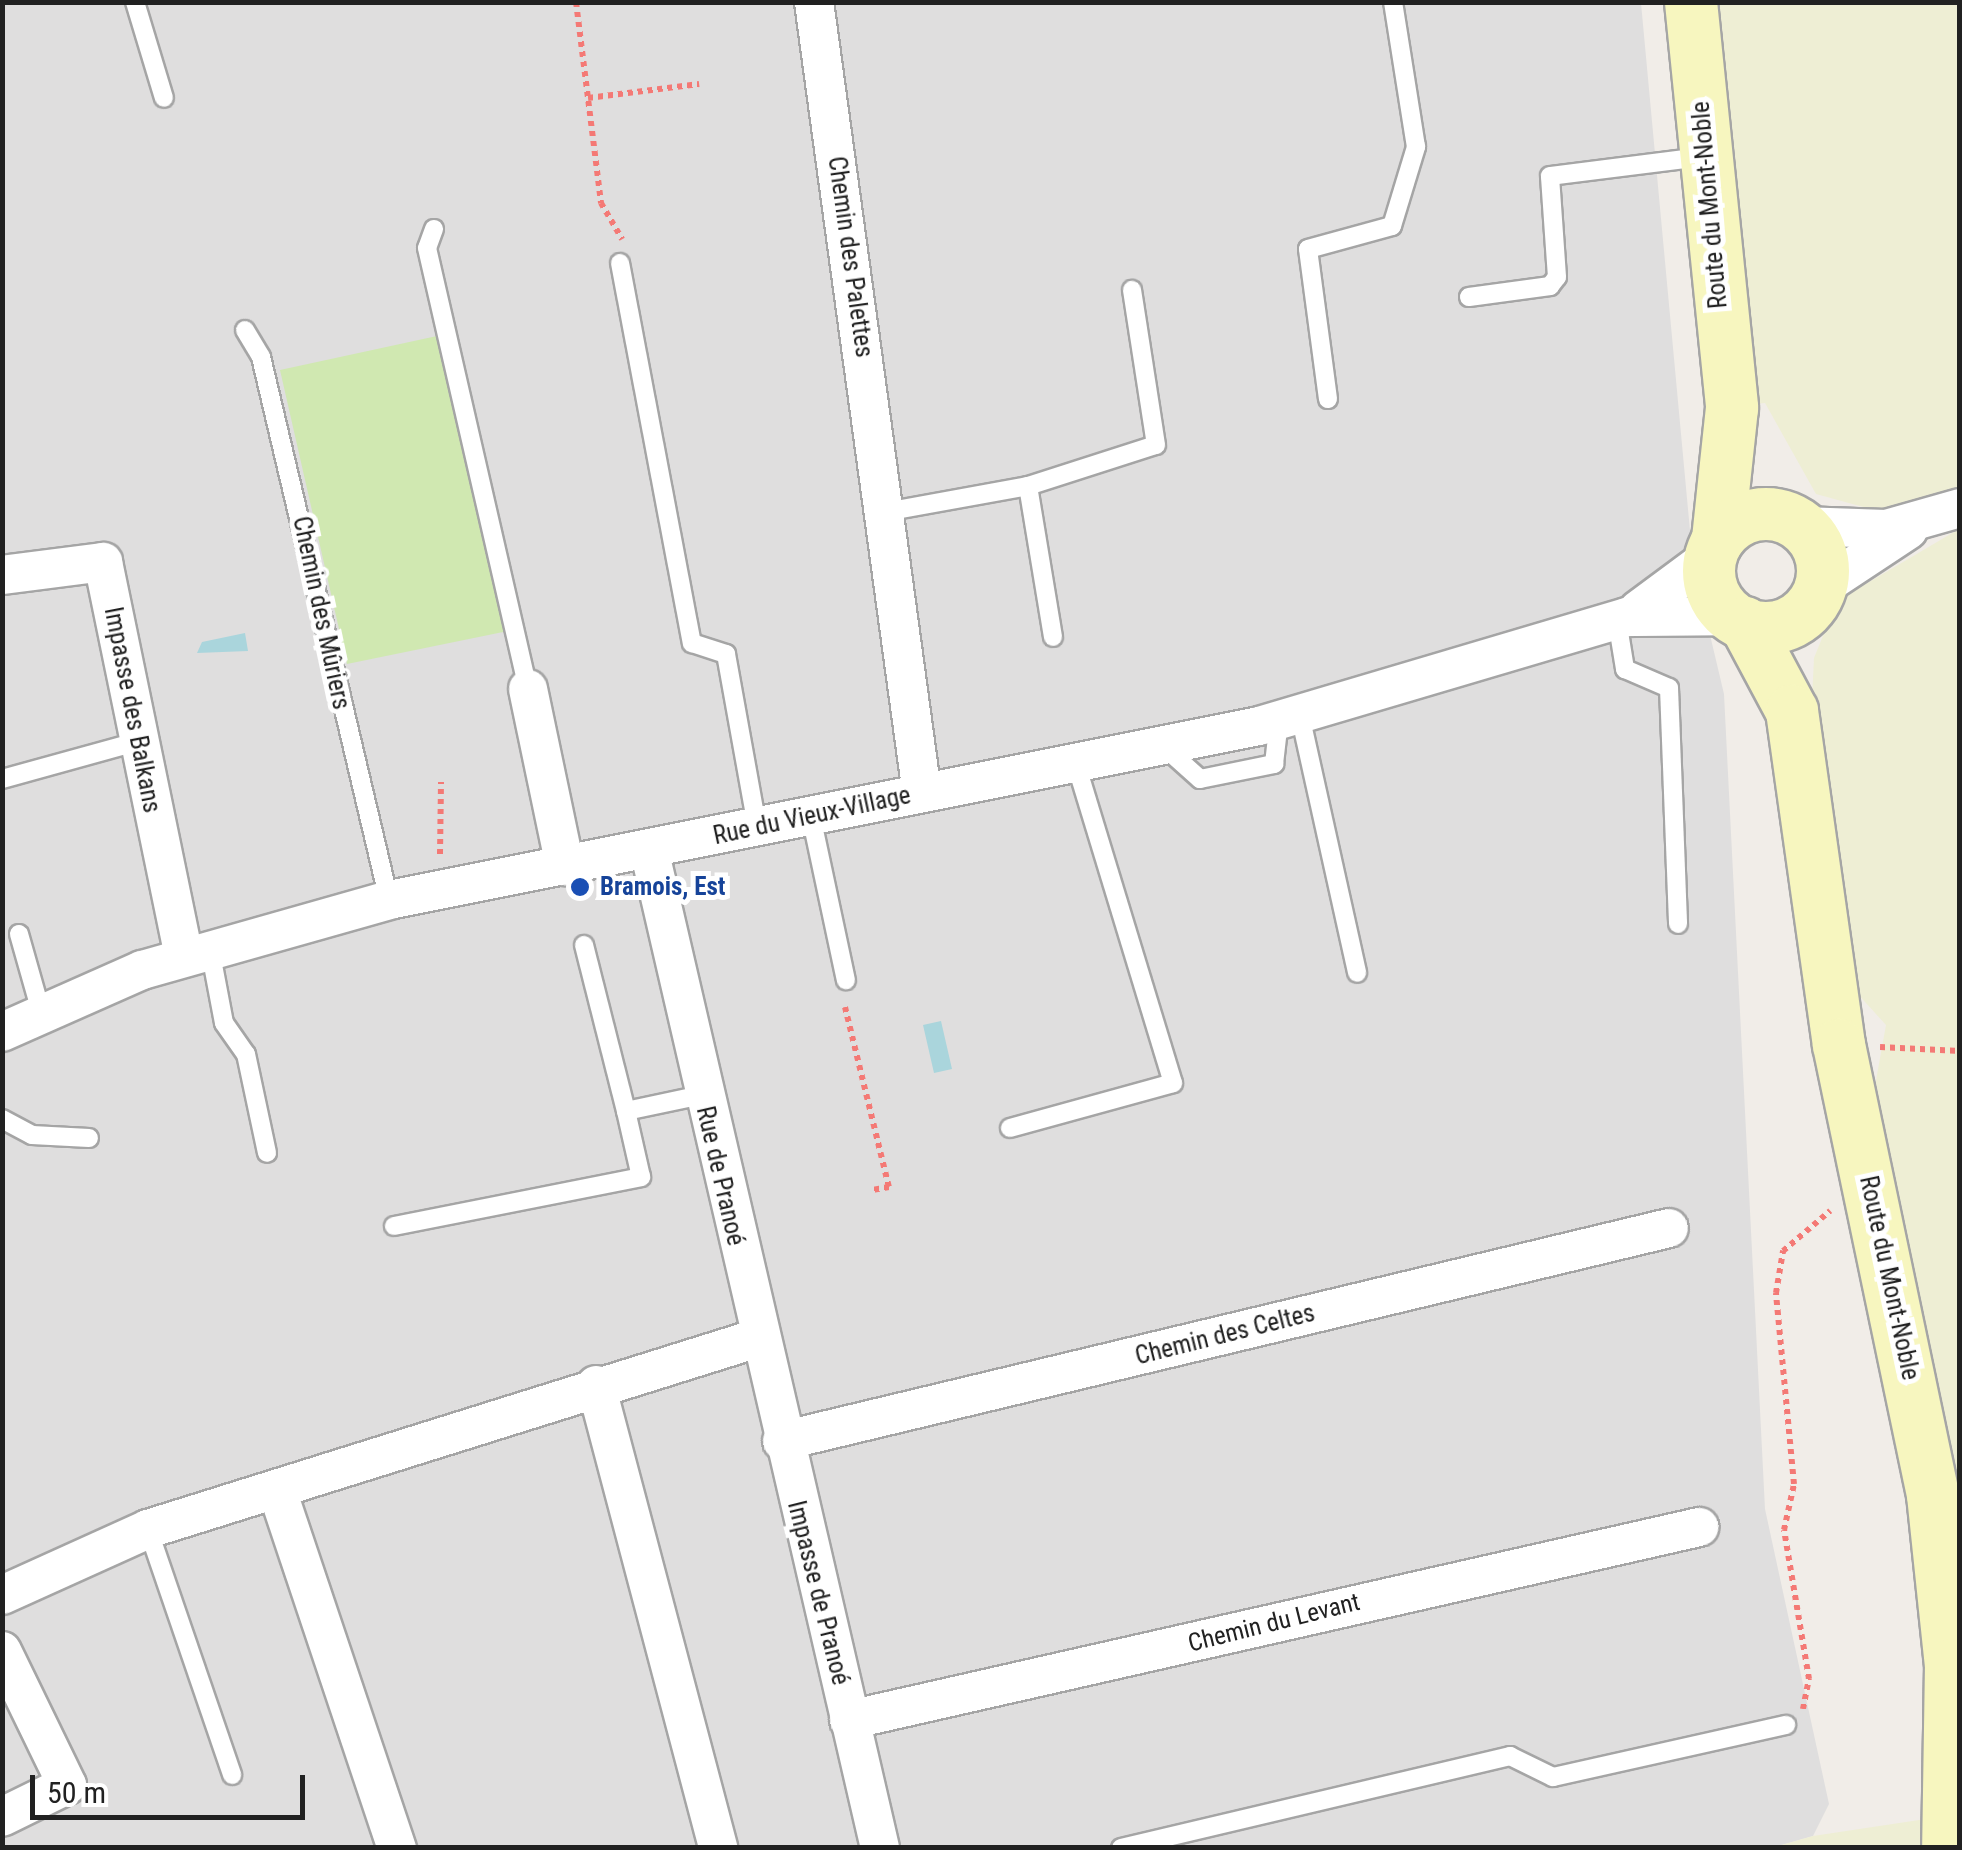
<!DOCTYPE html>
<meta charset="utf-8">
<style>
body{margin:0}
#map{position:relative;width:1962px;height:1850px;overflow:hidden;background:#f1ede8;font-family:"Roboto Condensed",sans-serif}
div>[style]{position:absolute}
.residential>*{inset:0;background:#dfdede}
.farmland>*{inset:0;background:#eeeed4}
.grass>*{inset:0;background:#d0e8b1}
.water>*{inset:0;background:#aad5dc}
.path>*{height:6px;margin-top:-3px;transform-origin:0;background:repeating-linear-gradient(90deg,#f47975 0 5px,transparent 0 10px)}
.roads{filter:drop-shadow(2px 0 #a5a5a5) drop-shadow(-2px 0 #a5a5a5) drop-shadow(0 2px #a5a5a5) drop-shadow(0 -2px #a5a5a5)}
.lane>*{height:18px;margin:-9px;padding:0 9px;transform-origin:9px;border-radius:9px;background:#fff}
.street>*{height:38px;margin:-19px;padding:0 19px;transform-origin:19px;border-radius:19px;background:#fff}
.secondary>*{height:52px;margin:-26px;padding:0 26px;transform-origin:26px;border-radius:26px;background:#f7f6bf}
.secondary>.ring{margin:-26px;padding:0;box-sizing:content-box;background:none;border:52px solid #f7f6bf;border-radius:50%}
.dots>*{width:28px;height:28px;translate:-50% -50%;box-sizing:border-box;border:5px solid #fff;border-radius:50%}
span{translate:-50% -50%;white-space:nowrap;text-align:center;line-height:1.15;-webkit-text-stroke:10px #fff;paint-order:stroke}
.street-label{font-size:25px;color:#212121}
.transit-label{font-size:25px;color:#164399;font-weight:700}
.left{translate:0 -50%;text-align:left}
.frame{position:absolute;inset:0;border:5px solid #212121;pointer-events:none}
.scale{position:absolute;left:30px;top:1775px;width:275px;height:45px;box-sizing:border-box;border:5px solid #212121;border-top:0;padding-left:12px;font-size:30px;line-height:35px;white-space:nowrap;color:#212121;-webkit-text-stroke:8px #fff;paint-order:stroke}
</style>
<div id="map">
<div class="residential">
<div style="clip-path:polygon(3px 3px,1641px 3px,1693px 563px,1724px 694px,1765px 1509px,1829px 1804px,1813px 1836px,1771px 1848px,3px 1848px)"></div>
</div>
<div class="farmland">
<div style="clip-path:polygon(1713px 3px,1959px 3px,1959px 494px,1878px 511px,1816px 494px,1765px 403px,1755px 404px)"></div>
<div style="clip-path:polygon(1959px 529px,1959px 1562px,1873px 1097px,1886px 1025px,1856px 992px,1811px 720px,1814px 658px,1837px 601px)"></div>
<div style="clip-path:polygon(1959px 1814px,1959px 1847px,1771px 1848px,1813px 1836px)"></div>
</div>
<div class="grass">
<div style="clip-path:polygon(437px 336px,508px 631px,347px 664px,280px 370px)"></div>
</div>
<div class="water">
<div style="clip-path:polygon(245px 633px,248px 651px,197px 653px,202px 642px)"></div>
<div style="clip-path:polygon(941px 1021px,952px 1069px,934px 1073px,923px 1025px)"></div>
</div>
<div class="path">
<div style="left:576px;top:2px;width:203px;rotate:82.9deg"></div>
<div style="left:601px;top:203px;width:42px;rotate:59.7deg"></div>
<div style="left:588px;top:98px;width:112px;rotate:-7.2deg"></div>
<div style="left:440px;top:854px;width:72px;rotate:-89.2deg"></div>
<div style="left:845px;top:1007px;width:185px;rotate:76.3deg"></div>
<div style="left:889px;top:1187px;width:17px;rotate:170deg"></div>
<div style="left:1880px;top:1047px;width:80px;rotate:2.9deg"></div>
<div style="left:1803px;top:1709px;width:31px;rotate:-79deg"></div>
<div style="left:1809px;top:1679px;width:151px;rotate:-99.5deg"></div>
<div style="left:1784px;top:1530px;width:47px;rotate:-77.7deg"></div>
<div style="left:1794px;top:1484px;width:192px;rotate:-95.4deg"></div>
<div style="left:1776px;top:1293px;width:43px;rotate:-80.5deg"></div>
<div style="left:1783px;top:1251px;width:62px;rotate:-40.4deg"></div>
</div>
<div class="roads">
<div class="lane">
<div style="left:135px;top:2px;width:100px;rotate:73.2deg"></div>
<div style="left:434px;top:229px;width:20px;rotate:110deg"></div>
<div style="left:427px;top:248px;width:452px;rotate:77.1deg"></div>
<div style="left:620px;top:263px;width:387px;rotate:79.3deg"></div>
<div style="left:692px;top:643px;width:36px;rotate:18deg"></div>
<div style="left:726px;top:654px;width:176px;rotate:79.8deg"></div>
<div style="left:1469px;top:297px;width:82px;rotate:-7.7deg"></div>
<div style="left:1550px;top:286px;width:11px;rotate:-52deg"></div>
<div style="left:1557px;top:277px;width:101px;rotate:-94deg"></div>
<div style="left:1550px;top:176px;width:151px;rotate:-7.2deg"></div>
<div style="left:245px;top:330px;width:31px;rotate:59deg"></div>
<div style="left:261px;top:357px;width:558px;rotate:76.74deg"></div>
<div style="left:1328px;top:399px;width:151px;rotate:-97.6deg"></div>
<div style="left:1308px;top:249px;width:87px;rotate:-15.3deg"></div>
<div style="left:1392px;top:226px;width:83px;rotate:-73.1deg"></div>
<div style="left:1416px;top:147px;width:147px;rotate:-99deg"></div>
<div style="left:1028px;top:486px;width:153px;rotate:80.6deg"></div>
<div style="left:885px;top:512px;width:145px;rotate:-10.3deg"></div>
<div style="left:1028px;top:486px;width:134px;rotate:-17.8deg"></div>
<div style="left:1156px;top:445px;width:157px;rotate:-98.8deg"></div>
<div style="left:1617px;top:620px;width:50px;rotate:80.7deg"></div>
<div style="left:1625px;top:669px;width:48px;rotate:23.4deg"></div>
<div style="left:1669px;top:688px;width:236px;rotate:87.8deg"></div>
<div style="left:1300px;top:715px;width:264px;rotate:77.5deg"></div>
<div style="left:1162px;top:745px;width:51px;rotate:41.8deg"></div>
<div style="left:1200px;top:779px;width:76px;rotate:-11.5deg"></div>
<div style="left:1274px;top:764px;width:44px;rotate:-83.5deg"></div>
<div style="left:2px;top:779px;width:139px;rotate:-15.4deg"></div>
<div style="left:811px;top:816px;width:168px;rotate:78deg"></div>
<div style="left:19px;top:934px;width:81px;rotate:74.2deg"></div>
<div style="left:584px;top:945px;width:171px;rotate:75.8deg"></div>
<div style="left:210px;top:949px;width:75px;rotate:79.3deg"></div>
<div style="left:224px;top:1023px;width:38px;rotate:55deg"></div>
<div style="left:246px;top:1054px;width:101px;rotate:78deg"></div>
<div style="left:2px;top:1119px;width:34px;rotate:28deg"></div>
<div style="left:32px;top:1135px;width:57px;rotate:3deg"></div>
<div style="left:1010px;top:1128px;width:169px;rotate:-15.4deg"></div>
<div style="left:1173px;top:1083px;width:333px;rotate:-106.9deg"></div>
<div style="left:394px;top:1226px;width:252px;rotate:-11.2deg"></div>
<div style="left:641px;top:1177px;width:68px;rotate:-102.8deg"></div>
<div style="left:626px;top:1111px;width:78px;rotate:-11.9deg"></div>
<div style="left:148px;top:1529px;width:260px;rotate:71.1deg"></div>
<div style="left:1121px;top:1848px;width:400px;rotate:-13.3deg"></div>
<div style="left:1510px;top:1756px;width:48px;rotate:26deg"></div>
<div style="left:1553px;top:1777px;width:239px;rotate:-12.6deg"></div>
</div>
<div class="street">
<div style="left:814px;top:2px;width:798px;rotate:82.23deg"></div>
<div style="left:1801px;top:526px;width:85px;rotate:2deg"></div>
<div style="left:1886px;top:529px;width:77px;rotate:-15.8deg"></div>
<div style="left:2px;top:575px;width:102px;rotate:-7.3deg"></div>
<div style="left:103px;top:562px;width:403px;rotate:78.4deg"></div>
<div style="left:1819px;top:589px;width:107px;rotate:-33.5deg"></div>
<div style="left:1638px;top:610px;width:91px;rotate:-36.5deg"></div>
<div style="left:528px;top:689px;width:181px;rotate:78.2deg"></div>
<div style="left:649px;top:849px;width:1025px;rotate:76.98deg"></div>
<div style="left:2px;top:1032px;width:153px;rotate:-23.9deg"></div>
<div style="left:142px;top:970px;width:257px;rotate:-15.8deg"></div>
<div style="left:389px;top:900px;width:887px;rotate:-11.31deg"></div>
<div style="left:1259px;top:726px;width:384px;rotate:-16.5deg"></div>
<div style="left:1627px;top:617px;width:105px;rotate:-0.5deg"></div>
<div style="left:596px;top:1385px;width:479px;rotate:75.2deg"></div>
<div style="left:782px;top:1441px;width:912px;rotate:-13.5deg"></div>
<div style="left:277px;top:1490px;width:378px;rotate:71.5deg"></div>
<div style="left:2px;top:1595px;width:160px;rotate:-24.3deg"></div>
<div style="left:148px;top:1529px;width:639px;rotate:-17.39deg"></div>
<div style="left:2px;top:1651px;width:149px;rotate:64.1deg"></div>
<div style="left:67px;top:1785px;width:72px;rotate:153.8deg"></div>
<div style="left:849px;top:1720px;width:872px;rotate:-12.79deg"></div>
</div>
<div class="secondary">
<div style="left:1691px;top:2px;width:408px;rotate:84.2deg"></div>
<div style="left:1732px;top:408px;width:133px;rotate:96.1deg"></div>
<div class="ring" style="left:1709px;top:514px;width:62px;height:62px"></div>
<div style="left:1745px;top:623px;width:100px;rotate:61.9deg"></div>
<div style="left:1792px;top:711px;width:337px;rotate:82deg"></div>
<div style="left:1839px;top:1045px;width:460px;rotate:78.2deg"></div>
<div style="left:1933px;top:1495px;width:171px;rotate:84deg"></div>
<div style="left:1951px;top:1665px;width:183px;rotate:90.9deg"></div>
</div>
</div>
<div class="dots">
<div style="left:580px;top:887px;background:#1a4fb4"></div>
</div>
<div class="street-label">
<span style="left:1710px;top:205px;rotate:-95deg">Route du Mont-Noble</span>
<span style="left:850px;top:257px;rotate:82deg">Chemin des Palettes</span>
<span style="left:321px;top:613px;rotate:78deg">Chemin des Mûriers</span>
<span style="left:132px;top:710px;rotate:79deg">Impasse des Balkans</span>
<span style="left:812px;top:816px;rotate:-12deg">Rue du Vieux-Village</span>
<span style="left:720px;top:1176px;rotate:77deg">Rue de Pranoé</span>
<span style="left:1889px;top:1278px;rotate:78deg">Route du Mont-Noble</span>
<span style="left:1225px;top:1335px;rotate:-14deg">Chemin des Celtes</span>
<span style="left:818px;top:1593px;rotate:76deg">Impasse de Pranoé</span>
<span style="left:1274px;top:1623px;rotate:-14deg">Chemin du Levant</span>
</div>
<div class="transit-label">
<span class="left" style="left:600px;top:887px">Bramois, Est</span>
</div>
<div class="frame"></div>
<div class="scale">50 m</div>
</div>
